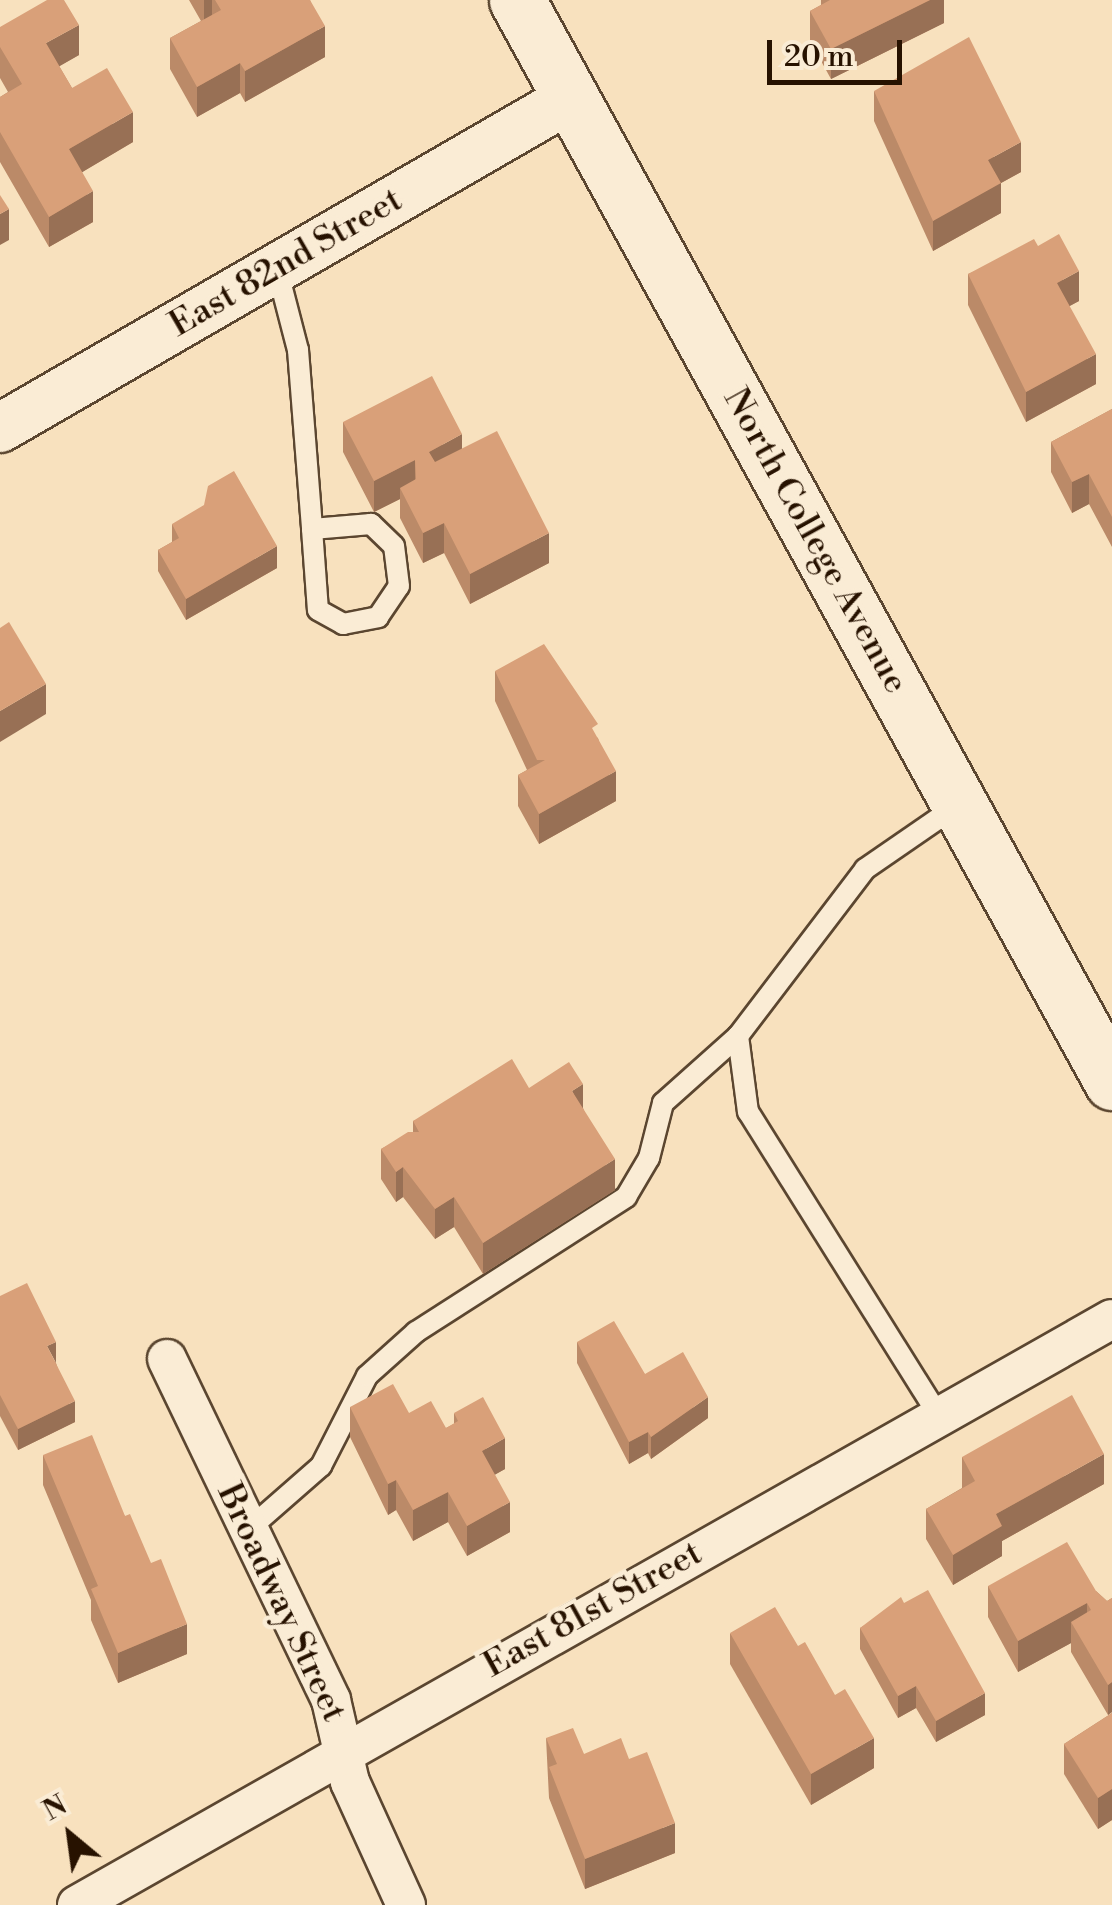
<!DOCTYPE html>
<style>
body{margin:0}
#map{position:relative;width:1112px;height:1905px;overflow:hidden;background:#f8e1be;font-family:"Libre Bodoni",serif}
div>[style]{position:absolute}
.roads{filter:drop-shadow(2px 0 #5b4630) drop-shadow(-2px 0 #5b4630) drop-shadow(0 2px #5b4630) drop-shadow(0 -2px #5b4630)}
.service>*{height:20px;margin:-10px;padding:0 10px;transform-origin:10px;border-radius:10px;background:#faecd5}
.minor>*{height:38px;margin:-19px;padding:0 19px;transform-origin:19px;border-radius:19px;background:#faecd5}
.tertiary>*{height:48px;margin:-24px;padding:0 24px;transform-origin:24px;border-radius:24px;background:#faecd5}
.secondary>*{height:55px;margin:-27.5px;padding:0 27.5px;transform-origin:27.5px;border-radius:27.5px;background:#faecd5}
.wall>*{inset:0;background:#bb8a68}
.shaded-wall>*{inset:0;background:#987055}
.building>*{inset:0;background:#d9a079}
span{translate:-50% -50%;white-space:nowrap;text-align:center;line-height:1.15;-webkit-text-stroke:9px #faecd5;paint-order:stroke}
.street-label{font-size:35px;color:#271200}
.north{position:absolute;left:20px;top:1785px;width:100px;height:100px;-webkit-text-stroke:8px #faecd5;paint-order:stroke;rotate:331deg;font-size:28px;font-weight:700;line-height:40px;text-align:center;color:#271200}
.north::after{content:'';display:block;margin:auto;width:35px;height:45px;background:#271200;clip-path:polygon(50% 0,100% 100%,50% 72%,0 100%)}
.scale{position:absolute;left:767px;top:40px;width:135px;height:45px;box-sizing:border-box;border:5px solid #271200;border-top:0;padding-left:12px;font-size:30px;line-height:35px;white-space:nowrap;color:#271200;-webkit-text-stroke:8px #faecd5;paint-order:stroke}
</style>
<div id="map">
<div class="roads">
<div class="service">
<div style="left:277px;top:269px;width:84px;rotate:75.5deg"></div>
<div style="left:298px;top:350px;width:180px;rotate:85.5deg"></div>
<div style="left:312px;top:529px;width:81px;rotate:85.8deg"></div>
<div style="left:318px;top:610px;width:29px;rotate:29deg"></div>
<div style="left:343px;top:624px;width:36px;rotate:-11deg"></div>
<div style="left:378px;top:617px;width:37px;rotate:-56deg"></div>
<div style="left:399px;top:586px;width:40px;rotate:-97.1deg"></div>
<div style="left:394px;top:546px;width:32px;rotate:-136deg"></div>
<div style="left:371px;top:524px;width:59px;rotate:175.2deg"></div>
<div style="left:939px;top:1416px;width:359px;rotate:-122.1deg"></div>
<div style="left:748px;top:1112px;width:77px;rotate:-97.5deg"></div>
<div style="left:738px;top:1036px;width:210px;rotate:-52.7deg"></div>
<div style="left:865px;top:869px;width:113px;rotate:-34.5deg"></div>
<div style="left:249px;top:1529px;width:96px;rotate:-41.2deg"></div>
<div style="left:321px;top:1466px;width:101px;rotate:-62.9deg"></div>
<div style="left:367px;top:1376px;width:66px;rotate:-41.9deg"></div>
<div style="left:416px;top:1332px;width:250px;rotate:-32.7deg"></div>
<div style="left:626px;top:1197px;width:45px;rotate:-59.5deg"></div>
<div style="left:649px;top:1158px;width:57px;rotate:-75.7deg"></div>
<div style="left:663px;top:1103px;width:101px;rotate:-41.8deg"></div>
</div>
<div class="minor">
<div style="left:167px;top:1359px;width:378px;rotate:64.3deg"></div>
<div style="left:331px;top:1700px;width:84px;rotate:77deg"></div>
<div style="left:350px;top:1782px;width:135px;rotate:65.5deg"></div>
<div style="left:77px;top:1905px;width:1189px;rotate:-29.52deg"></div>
</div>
<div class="tertiary">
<div style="left:0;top:428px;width:660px;rotate:-30.03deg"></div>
</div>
<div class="secondary">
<div style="left:517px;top:0;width:1235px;rotate:61.19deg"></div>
</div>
</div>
<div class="wall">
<div style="clip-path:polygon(189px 0,310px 0,325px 57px,245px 102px,240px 93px,197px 117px,170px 69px,170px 38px,201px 21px)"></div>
<div style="clip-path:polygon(821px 0,944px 0,944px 23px,831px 79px,810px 41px,810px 11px,821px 5px)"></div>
<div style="clip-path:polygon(0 27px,79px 55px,59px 66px,72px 88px,133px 142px,82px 172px,93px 222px,49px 247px,0 162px,0 97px,8px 92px,0 78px)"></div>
<div style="clip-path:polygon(874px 91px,1021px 172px,1001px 183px,1001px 213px,933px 251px,874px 121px)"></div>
<div style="clip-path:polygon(1038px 246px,1079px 301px,1069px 306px,1096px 384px,1026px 422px,968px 305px,968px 274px)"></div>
<div style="clip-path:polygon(1112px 409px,1112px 547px,1089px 504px,1072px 513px,1051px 472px,1051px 442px)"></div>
<div style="clip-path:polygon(343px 422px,462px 449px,549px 563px,470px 604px,444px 553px,423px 563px,400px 518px,400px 499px,374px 512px,343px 452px)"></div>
<div style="clip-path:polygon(172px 524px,277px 568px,186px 620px,158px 571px,158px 550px,172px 542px)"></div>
<div style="clip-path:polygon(495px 671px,598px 738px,616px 801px,539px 844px,518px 806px,518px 775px,527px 770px,495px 701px)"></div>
<div style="clip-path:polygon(529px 1088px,583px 1108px,615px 1190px,483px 1274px,454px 1227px,435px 1239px,403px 1197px,396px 1202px,381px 1179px,381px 1149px,413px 1132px,413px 1121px)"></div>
<div style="clip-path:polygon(0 1296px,56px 1363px,75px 1422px,18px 1450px,0 1416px)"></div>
<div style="clip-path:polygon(577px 1342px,645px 1374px,708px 1418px,651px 1459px,648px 1453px,629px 1464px,577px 1363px)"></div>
<div style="clip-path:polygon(350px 1407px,409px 1413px,446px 1428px,454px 1424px,454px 1413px,505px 1469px,494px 1475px,510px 1532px,467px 1556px,448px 1522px,413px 1541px,396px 1510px,388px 1515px,350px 1437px)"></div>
<div style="clip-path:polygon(43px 1455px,125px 1516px,187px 1654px,118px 1683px,91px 1620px,91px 1600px,43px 1485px)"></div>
<div style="clip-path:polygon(962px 1457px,1104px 1484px,1002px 1541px,1002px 1556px,953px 1585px,926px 1539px,926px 1509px,962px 1488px)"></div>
<div style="clip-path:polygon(988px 1586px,1096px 1591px,1107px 1601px,1112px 1598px,1112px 1712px,1108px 1715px,1071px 1652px,1071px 1643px,1018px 1672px,988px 1617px)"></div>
<div style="clip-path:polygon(904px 1603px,985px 1715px,936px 1742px,916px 1708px,898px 1718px,860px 1649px,860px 1628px)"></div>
<div style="clip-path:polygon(730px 1633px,874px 1768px,811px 1805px,730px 1664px)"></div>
<div style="clip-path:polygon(1112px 1713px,1112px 1820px,1098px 1829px,1064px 1774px,1064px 1744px)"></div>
<div style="clip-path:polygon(546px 1738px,584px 1754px,629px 1759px,675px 1853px,585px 1889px,549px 1798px)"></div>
</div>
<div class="shaded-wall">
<div style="clip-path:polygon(204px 0,212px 0,212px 23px,204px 27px)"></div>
<div style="clip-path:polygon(930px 0,944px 0,944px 23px,831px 79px,831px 49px)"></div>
<div style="clip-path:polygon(79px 25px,79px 55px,46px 74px,46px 43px)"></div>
<div style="clip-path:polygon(325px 26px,325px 57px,245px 102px,245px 71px)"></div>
<div style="clip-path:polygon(240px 63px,240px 93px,197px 117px,197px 87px)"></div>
<div style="clip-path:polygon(133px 112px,133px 142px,69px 180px,69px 149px)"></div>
<div style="clip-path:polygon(1021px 142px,1021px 172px,1001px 183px,1001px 213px,933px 251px,933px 221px,988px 160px)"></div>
<div style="clip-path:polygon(93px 191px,93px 222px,49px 247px,49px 217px)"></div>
<div style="clip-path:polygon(9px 209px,9px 240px,0 245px,0 214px)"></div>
<div style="clip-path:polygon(1079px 271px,1079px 301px,1057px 313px,1057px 283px)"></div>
<div style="clip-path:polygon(1096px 354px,1096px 384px,1026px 422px,1026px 392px)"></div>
<div style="clip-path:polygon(462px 434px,462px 465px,429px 482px,429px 452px)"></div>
<div style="clip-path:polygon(415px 460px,415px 491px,400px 488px,400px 499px,374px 512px,374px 481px)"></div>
<div style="clip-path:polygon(1089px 474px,1089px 504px,1072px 513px,1072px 482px)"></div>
<div style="clip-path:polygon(444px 523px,444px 553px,423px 563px,423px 533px)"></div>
<div style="clip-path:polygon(549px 533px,549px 563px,470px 604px,470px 574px)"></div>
<div style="clip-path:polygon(277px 546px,277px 568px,186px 620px,186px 599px)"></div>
<div style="clip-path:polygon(46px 684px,46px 714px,0 742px,0 711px)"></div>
<div style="clip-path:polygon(616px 771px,616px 801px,539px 844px,539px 814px)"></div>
<div style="clip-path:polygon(583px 1084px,583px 1114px,572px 1091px)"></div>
<div style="clip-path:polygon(615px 1159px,615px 1190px,483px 1274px,483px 1243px)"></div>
<div style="clip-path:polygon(403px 1167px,403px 1197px,396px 1202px,396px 1172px)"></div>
<div style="clip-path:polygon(454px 1197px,454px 1227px,435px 1239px,435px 1209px)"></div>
<div style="clip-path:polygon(56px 1342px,56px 1363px,47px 1346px)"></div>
<div style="clip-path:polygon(708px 1397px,708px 1418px,651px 1459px,651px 1437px)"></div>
<div style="clip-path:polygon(75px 1401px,75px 1422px,18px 1450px,18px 1429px)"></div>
<div style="clip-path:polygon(648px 1432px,648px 1453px,629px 1464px,629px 1442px)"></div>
<div style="clip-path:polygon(505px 1438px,505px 1469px,482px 1482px,482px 1451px)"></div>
<div style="clip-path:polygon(1104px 1454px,1104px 1484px,1002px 1541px,1002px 1556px,953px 1585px,953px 1555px,996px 1514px)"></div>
<div style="clip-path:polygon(396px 1480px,396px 1510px,388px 1515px,388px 1484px)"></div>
<div style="clip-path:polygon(448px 1492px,448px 1522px,413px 1541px,413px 1510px)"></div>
<div style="clip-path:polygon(510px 1502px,510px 1532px,467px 1556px,467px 1526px)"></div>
<div style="clip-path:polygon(1087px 1603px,1087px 1634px,1071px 1622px,1071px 1643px,1018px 1672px,1018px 1641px)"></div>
<div style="clip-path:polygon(187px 1624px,187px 1654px,118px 1683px,118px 1653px)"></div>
<div style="clip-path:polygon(1112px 1682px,1112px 1712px,1108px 1715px,1108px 1685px)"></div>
<div style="clip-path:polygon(916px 1686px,916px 1708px,898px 1718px,898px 1696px)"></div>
<div style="clip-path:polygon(985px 1693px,985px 1715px,936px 1742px,936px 1721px)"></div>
<div style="clip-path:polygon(874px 1738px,874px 1768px,811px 1805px,811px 1774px)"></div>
<div style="clip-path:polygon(1112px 1789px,1112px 1820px,1098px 1829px,1098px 1798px)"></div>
<div style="clip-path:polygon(675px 1823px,675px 1853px,585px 1889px,585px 1859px)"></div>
</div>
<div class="building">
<div style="clip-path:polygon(47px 0,64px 0,79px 25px,46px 43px,72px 88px,107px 68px,133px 112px,69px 149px,93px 191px,49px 217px,0 132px,0 97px,22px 84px,0 47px,0 27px)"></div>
<div style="clip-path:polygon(215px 0,310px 0,325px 26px,245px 71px,240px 63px,197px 87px,170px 38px,221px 10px)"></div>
<div style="clip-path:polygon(830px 0,930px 0,831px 49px,810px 11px)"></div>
<div style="clip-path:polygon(969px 37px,1021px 142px,988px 160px,1001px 183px,933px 221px,874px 91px)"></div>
<div style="clip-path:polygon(0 195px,9px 209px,0 214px)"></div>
<div style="clip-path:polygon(1059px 234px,1079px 271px,1057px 283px,1096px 354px,1026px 392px,968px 274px,1034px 239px,1038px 246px)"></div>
<div style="clip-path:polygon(432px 376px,462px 434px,429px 452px,435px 462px,497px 431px,549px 533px,470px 574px,444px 523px,423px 533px,400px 488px,416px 479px,415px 460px,374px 481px,343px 422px)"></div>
<div style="clip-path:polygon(1112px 409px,1112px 517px,1089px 474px,1072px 482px,1051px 442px)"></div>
<div style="clip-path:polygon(234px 471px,277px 546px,186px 599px,158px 550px,179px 538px,172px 524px,204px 505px,208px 486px)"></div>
<div style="clip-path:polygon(9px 622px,46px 684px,0 711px,0 628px)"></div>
<div style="clip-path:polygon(544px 644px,598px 724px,592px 728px,616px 771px,539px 814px,518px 775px,545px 760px,537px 760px,495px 671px)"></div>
<div style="clip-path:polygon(512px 1059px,529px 1088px,569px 1062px,583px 1084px,572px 1091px,615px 1159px,483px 1243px,454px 1197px,435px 1209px,403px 1167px,396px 1172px,381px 1149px,408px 1132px,419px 1132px,413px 1121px)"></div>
<div style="clip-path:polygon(27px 1283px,56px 1342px,47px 1346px,75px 1401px,18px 1429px,0 1395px,0 1296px)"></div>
<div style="clip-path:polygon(614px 1321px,645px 1374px,683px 1352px,708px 1397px,651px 1437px,648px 1432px,629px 1442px,577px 1342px)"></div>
<div style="clip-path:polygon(393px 1384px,409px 1413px,431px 1401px,446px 1428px,458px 1421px,454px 1413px,483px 1397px,505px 1438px,482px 1451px,510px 1502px,467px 1526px,448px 1492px,413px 1510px,396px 1480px,388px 1484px,350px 1407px)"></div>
<div style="clip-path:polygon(1072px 1395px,1104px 1454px,996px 1514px,1002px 1526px,953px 1555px,926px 1509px,975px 1481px,962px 1457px)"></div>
<div style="clip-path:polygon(92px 1435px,125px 1516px,130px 1514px,151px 1563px,161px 1559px,187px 1624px,118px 1653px,91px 1589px,98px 1586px,43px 1455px)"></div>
<div style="clip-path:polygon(1067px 1542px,1096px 1591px,1107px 1601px,1112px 1598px,1112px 1682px,1108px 1685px,1071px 1622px,1091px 1610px,1087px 1603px,1018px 1641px,988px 1586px)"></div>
<div style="clip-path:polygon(928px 1590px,985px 1693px,936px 1721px,916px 1686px,898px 1696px,860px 1628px,901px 1597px,904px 1603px)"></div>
<div style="clip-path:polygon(775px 1607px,798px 1646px,805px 1642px,835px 1695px,845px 1689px,874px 1738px,811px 1774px,730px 1633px)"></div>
<div style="clip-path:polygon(1112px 1713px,1112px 1789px,1098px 1798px,1064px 1744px)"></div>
<div style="clip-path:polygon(573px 1728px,584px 1754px,621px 1738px,629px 1759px,647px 1752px,675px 1823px,585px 1859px,549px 1767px,557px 1764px,546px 1738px)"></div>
</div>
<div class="street-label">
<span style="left:286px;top:263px;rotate:-30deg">East 82nd Street</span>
<span style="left:815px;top:541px;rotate:61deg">North College Avenue</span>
<span style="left:281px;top:1603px;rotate:65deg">Broadway Street</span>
<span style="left:593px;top:1610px;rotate:-29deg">East 81st Street</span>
</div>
<div class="north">N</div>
<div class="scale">20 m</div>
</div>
